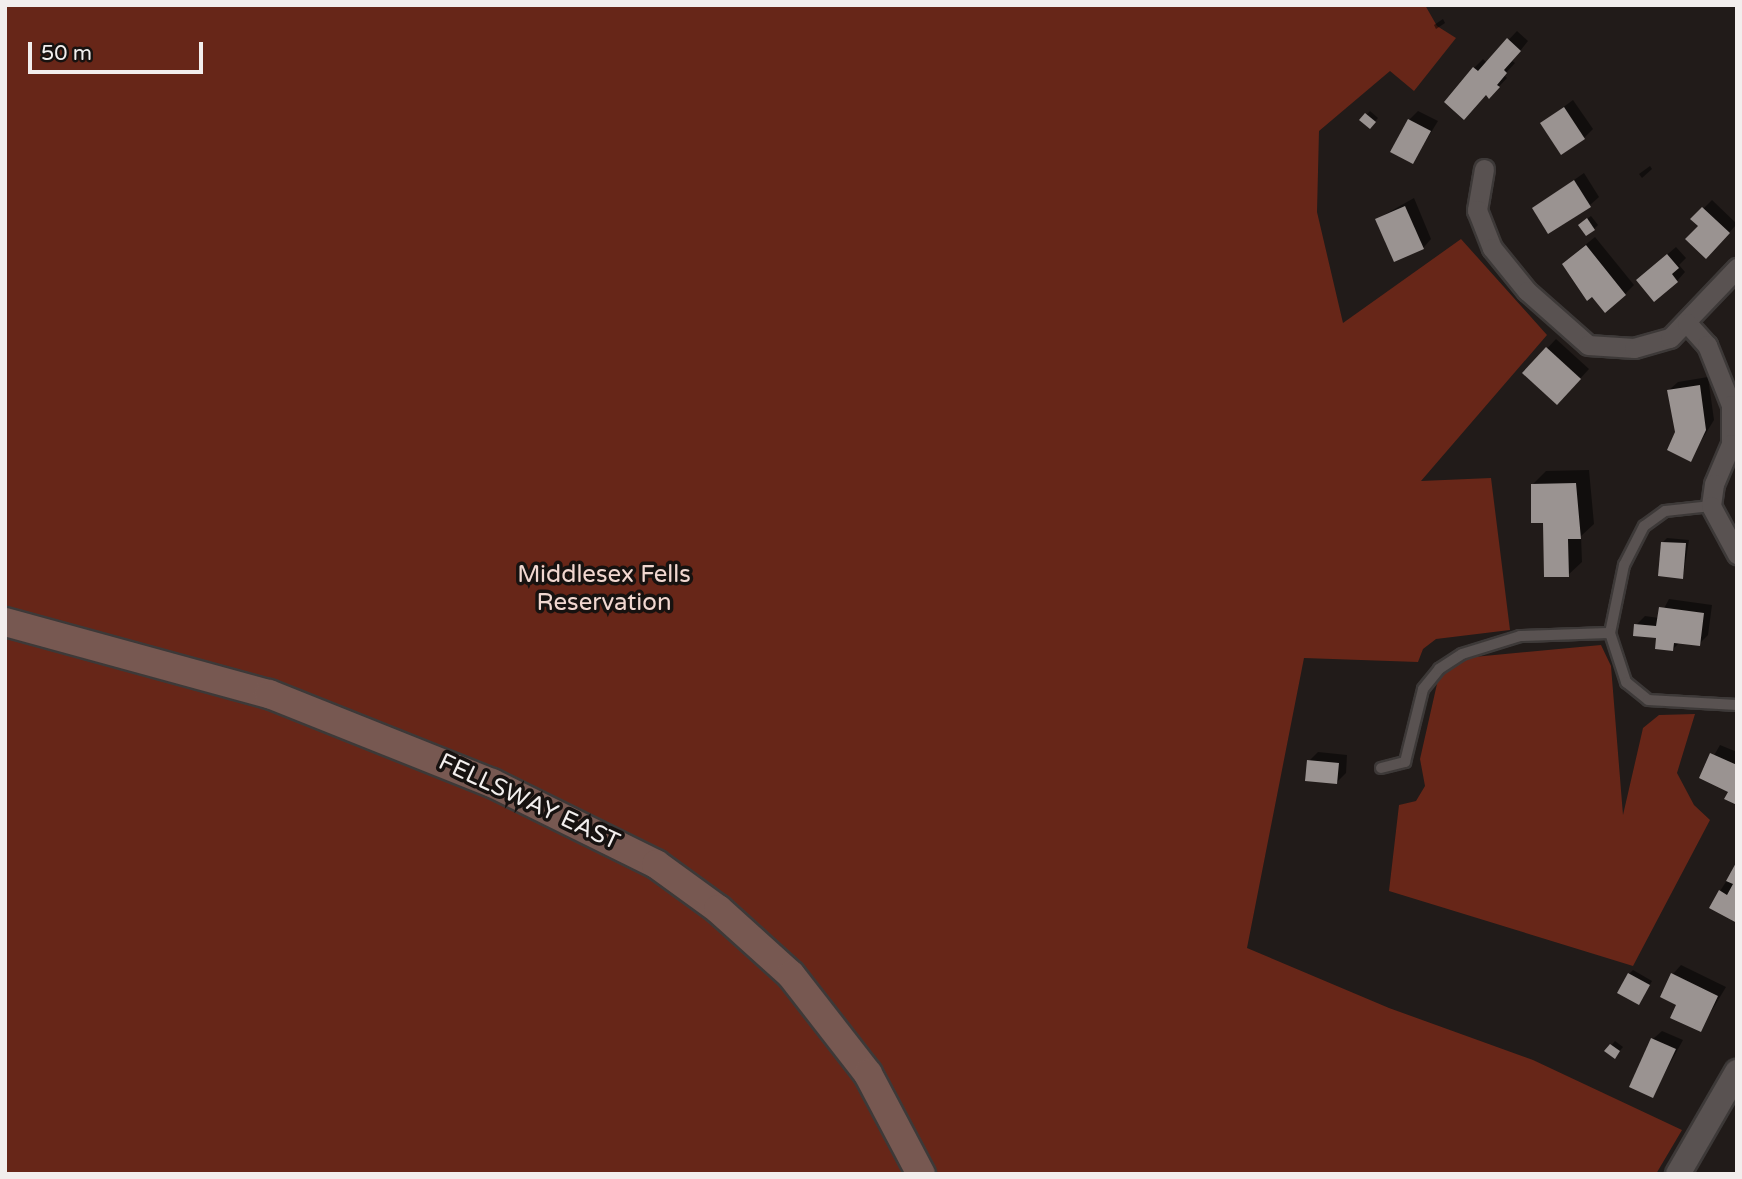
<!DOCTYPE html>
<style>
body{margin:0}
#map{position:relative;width:1742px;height:1179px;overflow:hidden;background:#211b19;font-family:"Varela Round",sans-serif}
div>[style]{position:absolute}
.green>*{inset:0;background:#672618}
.shadow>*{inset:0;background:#0007}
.building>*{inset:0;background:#9a9391}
.roads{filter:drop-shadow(2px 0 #3d3938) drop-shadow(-2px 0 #3d3938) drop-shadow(0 2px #3d3938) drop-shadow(0 -2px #3d3938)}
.service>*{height:10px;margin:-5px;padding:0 5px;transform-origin:5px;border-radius:5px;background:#595251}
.minor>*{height:19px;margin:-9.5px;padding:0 9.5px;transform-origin:9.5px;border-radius:9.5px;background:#595251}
.tertiary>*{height:24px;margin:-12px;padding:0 12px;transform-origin:12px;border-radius:12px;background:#595251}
.secondary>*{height:28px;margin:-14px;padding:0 14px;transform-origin:14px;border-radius:14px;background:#775851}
span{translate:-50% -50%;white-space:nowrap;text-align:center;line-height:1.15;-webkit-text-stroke:7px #171210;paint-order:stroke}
.park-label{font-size:24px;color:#f1d7d0}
.street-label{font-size:24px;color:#f2eeed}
.frame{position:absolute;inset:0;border:7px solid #f2eeed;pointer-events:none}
.scale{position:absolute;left:28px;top:42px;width:175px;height:32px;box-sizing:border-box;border:4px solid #f2eeed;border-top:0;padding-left:9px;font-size:21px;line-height:24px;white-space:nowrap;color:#f2eeed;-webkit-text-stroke:5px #171210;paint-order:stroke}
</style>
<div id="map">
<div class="green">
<div style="clip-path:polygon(5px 5px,1425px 5px,1437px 26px,1456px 38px,1414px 91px,1390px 71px,1319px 131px,1317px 212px,1343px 323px,1461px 239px,1547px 335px,1421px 481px,1491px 478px,1510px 630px,1436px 639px,1423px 649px,1418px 662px,1304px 658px,1247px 948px,1389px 1008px,1533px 1060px,1682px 1130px,1656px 1174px,5px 1174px)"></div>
<div style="clip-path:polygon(1601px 645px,1611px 666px,1623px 815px,1643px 728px,1659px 715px,1695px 714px,1677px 773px,1694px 805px,1710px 820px,1633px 966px,1389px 891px,1399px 805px,1416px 801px,1425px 786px,1420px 759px,1439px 675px,1463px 658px)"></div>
</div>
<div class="shadow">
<div style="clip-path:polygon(1443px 19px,1445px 23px,1436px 29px,1434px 25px)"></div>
<div style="clip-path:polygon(1517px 31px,1528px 41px,1512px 61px,1515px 63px,1504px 75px,1507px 78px,1489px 97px,1474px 68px,1483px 59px,1487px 63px)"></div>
<div style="clip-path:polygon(1573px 100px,1593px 129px,1584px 138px,1542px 123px)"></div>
<div style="clip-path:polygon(1370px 111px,1378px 118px,1370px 127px,1362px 120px)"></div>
<div style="clip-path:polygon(1418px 111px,1438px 121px,1413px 162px,1409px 120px)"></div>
<div style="clip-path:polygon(1650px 166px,1652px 169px,1642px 178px,1639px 174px)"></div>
<div style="clip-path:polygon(1584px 173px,1599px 197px,1590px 205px,1534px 208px)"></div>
<div style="clip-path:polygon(1414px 198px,1431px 239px,1423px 248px,1377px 219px)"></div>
<div style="clip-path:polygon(1712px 200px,1737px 224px,1715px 248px,1693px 219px)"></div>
<div style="clip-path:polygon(1591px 216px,1598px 225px,1594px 229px,1584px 221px)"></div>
<div style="clip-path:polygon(1595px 237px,1634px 285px,1625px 294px,1573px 255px)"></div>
<div style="clip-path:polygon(1676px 247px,1686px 258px,1679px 265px,1685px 272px,1677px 281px,1647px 272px)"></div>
<div style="clip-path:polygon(1556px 339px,1589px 369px,1566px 394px,1524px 373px)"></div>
<div style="clip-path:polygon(1708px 377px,1714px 420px,1690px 459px,1677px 432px,1669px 390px,1678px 382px)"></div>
<div style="clip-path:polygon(1589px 470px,1594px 524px,1581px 536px,1582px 562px,1568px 575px,1533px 484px,1546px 471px)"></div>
<div style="clip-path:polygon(1667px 538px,1689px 540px,1683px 577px,1663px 542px)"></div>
<div style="clip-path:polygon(1669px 599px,1712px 605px,1708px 635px,1699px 644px,1680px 642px,1673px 649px,1636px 625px,1645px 616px,1659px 618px)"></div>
<div style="clip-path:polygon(1720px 745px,1737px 752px,1737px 803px,1730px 791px,1701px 778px)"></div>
<div style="clip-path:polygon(1318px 752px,1347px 755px,1346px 773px,1337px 782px,1309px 761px)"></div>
<div style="clip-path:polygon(1737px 865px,1737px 921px,1720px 891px)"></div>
<div style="clip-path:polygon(1681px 965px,1726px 987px,1700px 1030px,1679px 1005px,1673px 974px)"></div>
<div style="clip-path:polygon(1633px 970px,1652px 981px,1639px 1003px,1629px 974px)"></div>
<div style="clip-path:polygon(1662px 1031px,1683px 1040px,1652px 1096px,1653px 1039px)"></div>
<div style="clip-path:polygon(1615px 1041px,1623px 1047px,1618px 1053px,1607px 1051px)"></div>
</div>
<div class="building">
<div style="clip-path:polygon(1507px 38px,1521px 51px,1504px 70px,1507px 73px,1497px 85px,1500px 87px,1489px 99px,1486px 95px,1464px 120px,1444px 102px,1473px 67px,1478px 71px)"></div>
<div style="clip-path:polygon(1564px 107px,1585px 139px,1561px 155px,1540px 123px)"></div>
<div style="clip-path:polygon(1365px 113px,1376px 122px,1370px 129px,1359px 120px)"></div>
<div style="clip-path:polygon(1408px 119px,1431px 131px,1413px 164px,1390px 152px)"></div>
<div style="clip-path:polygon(1574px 180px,1591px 207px,1548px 234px,1532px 208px)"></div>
<div style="clip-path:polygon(1405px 206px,1424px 249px,1394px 262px,1375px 219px)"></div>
<div style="clip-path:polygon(1702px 207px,1730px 233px,1706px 259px,1685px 239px,1698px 226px,1690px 219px)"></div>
<div style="clip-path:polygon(1587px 218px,1595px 230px,1586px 236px,1578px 225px)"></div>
<div style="clip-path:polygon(1586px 245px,1626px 295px,1605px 313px,1592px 297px,1587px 301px,1562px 264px)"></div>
<div style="clip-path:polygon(1667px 254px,1679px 268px,1672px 274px,1678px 282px,1654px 302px,1636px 280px)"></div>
<div style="clip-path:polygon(1546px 347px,1581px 379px,1557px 405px,1522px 373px)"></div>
<div style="clip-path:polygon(1700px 385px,1706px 430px,1691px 462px,1667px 450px,1675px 432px,1667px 390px)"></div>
<div style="clip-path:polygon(1576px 483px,1581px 539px,1568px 539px,1569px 577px,1544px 577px,1543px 523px,1531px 523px,1531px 484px)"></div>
<div style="clip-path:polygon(1661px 542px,1686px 543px,1683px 579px,1658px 576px)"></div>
<div style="clip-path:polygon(1659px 607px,1704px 613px,1700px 646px,1674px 643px,1673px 651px,1655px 649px,1656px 638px,1633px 636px,1634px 624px,1656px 626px)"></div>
<div style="clip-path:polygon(1710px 753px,1737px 765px,1737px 805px,1724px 799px,1728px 792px,1699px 778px)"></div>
<div style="clip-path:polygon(1307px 760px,1339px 763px,1337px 784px,1305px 781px)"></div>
<div style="clip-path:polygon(1737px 861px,1737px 923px,1709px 908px,1719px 890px,1727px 895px,1733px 884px,1726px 881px)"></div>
<div style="clip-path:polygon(1628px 973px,1650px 985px,1639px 1005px,1617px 993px)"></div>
<div style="clip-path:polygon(1671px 973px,1718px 996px,1701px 1032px,1670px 1018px,1676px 1005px,1660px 997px)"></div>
<div style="clip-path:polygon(1651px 1038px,1676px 1049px,1653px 1098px,1629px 1087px)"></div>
<div style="clip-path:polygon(1610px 1044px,1620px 1051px,1615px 1059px,1604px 1051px)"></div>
</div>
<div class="roads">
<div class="service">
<div style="left:1711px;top:506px;width:46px;rotate:173.8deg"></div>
<div style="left:1665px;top:511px;width:26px;rotate:144deg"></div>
<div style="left:1644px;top:526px;width:44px;rotate:117.1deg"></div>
<div style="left:1624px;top:565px;width:69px;rotate:101.6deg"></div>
<div style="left:1610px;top:633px;width:52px;rotate:71.9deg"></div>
<div style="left:1626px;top:682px;width:28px;rotate:39deg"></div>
<div style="left:1648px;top:700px;width:89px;rotate:3.2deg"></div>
<div style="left:1381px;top:768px;width:25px;rotate:-14deg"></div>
<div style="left:1405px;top:762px;width:75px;rotate:-76.1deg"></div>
<div style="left:1423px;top:689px;width:26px;rotate:-51deg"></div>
<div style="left:1439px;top:669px;width:27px;rotate:-33deg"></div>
<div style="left:1462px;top:654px;width:61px;rotate:-17.2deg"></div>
<div style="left:1520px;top:636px;width:90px;rotate:-1.9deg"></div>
</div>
<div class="minor">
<div style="left:1484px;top:169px;width:42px;rotate:99.7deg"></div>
<div style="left:1477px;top:210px;width:41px;rotate:68.5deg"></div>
<div style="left:1492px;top:248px;width:55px;rotate:50.9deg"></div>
<div style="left:1527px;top:291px;width:81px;rotate:41.5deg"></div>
<div style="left:1588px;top:345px;width:46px;rotate:3.7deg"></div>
<div style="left:1634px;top:348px;width:37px;rotate:-16deg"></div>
<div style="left:1670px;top:338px;width:97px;rotate:-46.3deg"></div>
<div style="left:1687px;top:323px;width:30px;rotate:48deg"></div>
<div style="left:1707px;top:345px;width:65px;rotate:68.2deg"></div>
<div style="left:1731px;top:405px;width:39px;rotate:90deg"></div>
<div style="left:1731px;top:444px;width:43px;rotate:113deg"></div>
<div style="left:1714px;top:484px;width:22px;rotate:98deg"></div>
<div style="left:1711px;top:506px;width:55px;rotate:61.6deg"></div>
</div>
<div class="tertiary">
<div style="left:1678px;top:1174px;width:118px;rotate:-60deg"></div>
</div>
<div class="secondary">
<div style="left:5px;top:622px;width:274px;rotate:15.3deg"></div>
<div style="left:269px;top:694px;width:240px;rotate:21.8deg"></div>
<div style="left:492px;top:783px;width:183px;rotate:26.3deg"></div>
<div style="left:656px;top:864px;width:77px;rotate:36deg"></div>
<div style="left:718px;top:909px;width:98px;rotate:42.1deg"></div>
<div style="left:791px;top:975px;width:125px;rotate:52.1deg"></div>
<div style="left:868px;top:1074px;width:113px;rotate:62.1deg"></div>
</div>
</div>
<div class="park-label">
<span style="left:604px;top:589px">Middlesex Fells<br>Reservation</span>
</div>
<div class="street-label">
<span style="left:529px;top:802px;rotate:25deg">FELLSWAY EAST</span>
</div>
<div class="frame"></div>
<div class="scale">50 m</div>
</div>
